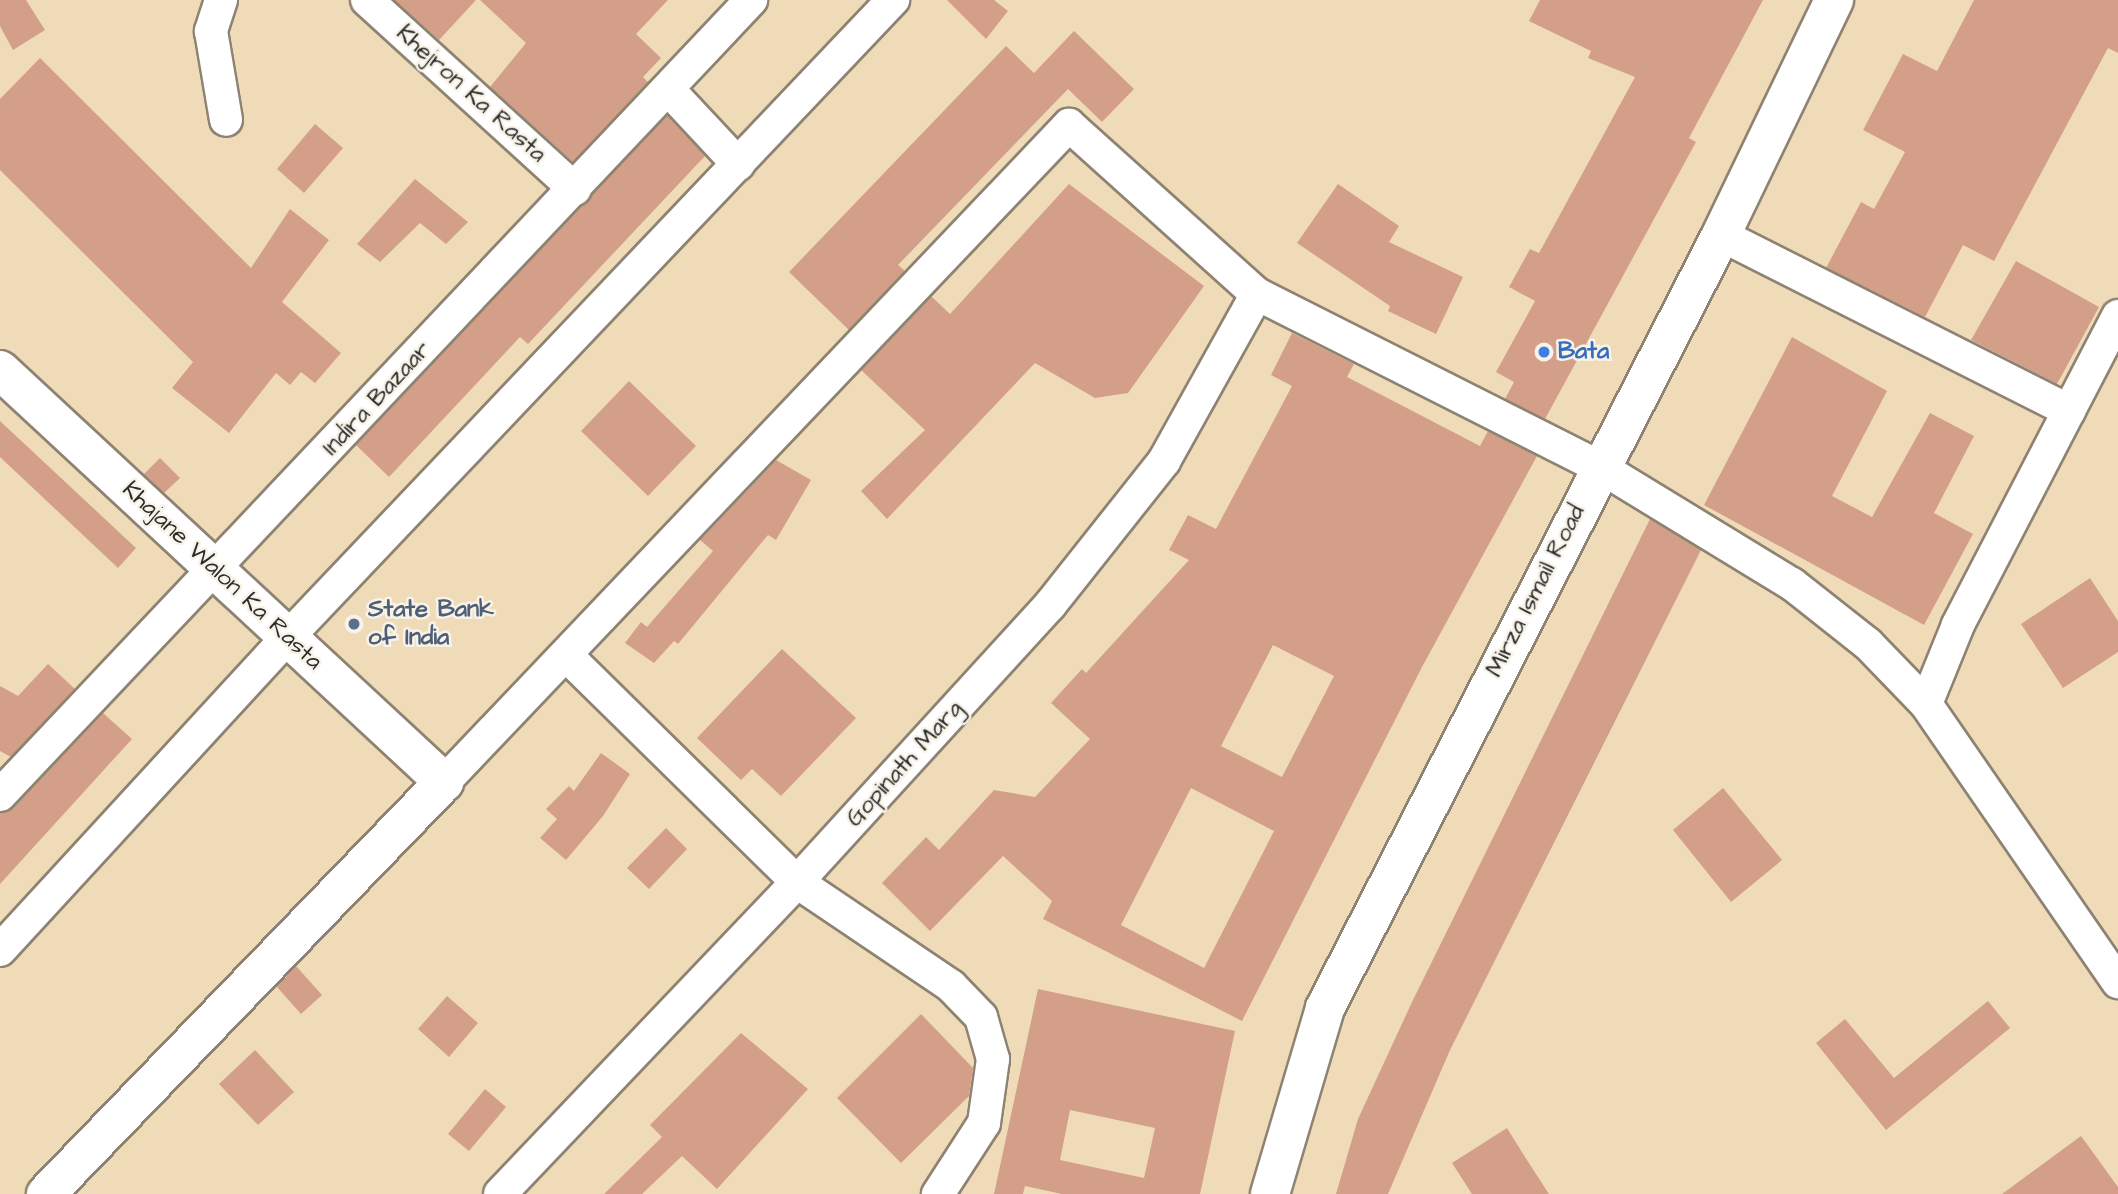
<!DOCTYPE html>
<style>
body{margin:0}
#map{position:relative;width:2118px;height:1194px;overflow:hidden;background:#f0dbb9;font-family:"Architects Daughter",sans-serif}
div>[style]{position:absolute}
.building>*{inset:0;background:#d49f88}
.roads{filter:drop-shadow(2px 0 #8e8372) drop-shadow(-2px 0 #8e8372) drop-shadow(0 2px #8e8372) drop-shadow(0 -2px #8e8372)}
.minor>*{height:32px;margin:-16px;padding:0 16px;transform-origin:16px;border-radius:16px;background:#fff}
.tertiary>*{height:38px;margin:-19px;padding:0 19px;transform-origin:19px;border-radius:19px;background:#fff}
.trunk>*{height:38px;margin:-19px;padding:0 19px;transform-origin:19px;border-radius:19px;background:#fff}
.dots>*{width:19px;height:19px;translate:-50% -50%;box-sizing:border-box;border:4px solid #f7f3e8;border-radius:50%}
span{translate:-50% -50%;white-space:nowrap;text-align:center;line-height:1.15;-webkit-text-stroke:5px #f7f3e8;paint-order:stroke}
.street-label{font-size:24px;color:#2b2b2b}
.shop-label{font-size:24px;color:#366cbe;font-weight:700}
.left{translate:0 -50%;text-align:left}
.service-label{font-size:24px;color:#4e5e75;font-weight:700}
</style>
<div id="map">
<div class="building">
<div style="clip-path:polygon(0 0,26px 0,45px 30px,13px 50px,0 26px)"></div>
<div style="clip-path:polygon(394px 0,476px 0,439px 40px)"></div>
<div style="clip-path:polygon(480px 0,668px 0,636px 34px,661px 58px,643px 77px,648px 82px,573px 162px,490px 87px,526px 43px)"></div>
<div style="clip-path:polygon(947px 0,994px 0,1008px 11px,986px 39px)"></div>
<div style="clip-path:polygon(1540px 0,1763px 0,1689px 138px,1696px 142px,1545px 419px,1505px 399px,1514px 382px,1496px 372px,1535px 301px,1509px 287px,1530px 249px,1539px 253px,1635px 77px,1588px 58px,1591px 51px,1529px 21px)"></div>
<div style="clip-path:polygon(1974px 0,2118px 0,2118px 53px,2108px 48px,1994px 261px,1963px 245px,1925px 317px,1826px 268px,1861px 202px,1874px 209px,1905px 152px,1863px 130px,1903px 54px,1937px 71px)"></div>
<div style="clip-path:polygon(1074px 31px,1134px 89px,1102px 122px,1068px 89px,898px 265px,905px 271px,849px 330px,789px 272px,1006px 46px,1034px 73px)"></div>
<div style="clip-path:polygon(40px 58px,251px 268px,290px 209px,329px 240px,282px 302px,341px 353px,315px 383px,301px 372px,290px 385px,276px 373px,229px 433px,172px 388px,193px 362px,0 170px,0 99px)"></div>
<div style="clip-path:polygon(667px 115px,705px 156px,528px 344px,520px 337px,389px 477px,356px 445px)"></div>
<div style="clip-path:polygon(315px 124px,343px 148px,304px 193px,277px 169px)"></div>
<div style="clip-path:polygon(415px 179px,468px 222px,446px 244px,420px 223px,380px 262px,357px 244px)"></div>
<div style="clip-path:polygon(1069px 184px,1204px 286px,1128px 393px,1095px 398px,1035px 363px,887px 519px,861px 491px,925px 430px,861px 370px,931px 296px,950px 314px)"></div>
<div style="clip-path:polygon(1338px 184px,1399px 226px,1389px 242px,1463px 277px,1436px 334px,1388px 311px,1390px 306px,1297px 243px)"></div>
<div style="clip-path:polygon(2016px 261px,2099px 307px,2057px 384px,1971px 340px)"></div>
<div style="clip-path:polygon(evenodd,1292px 333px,1354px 364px,1347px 377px,1480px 446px,1488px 431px,1537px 456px,1422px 667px,1242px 1021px,1043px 919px,1052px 901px,1003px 856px,930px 931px,882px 883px,926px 837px,939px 850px,994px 790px,1035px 797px,1090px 739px,1051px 703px,1082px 669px,1086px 673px,1189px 560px,1169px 550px,1188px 515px,1216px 529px,1292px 386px,1271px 375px,1292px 333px,1273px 645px,1334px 676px,1282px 777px,1221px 746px,1273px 645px,1292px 333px,1191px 788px,1274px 831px,1204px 968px,1121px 925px,1191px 788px)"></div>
<div style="clip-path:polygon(1792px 337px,1887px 391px,1832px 496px,1872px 517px,1930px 413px,1974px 436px,1934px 513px,1973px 534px,1924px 625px,1704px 505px)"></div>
<div style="clip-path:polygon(629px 381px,696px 446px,648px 496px,581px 431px)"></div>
<div style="clip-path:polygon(0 421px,136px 548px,118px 568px,0 457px)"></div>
<div style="clip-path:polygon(160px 458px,180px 478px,164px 493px,144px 474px)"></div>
<div style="clip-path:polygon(776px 460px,811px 480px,776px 540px,768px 535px,678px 644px,674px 641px,654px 663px,625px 643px,641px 622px,647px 627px,713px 551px,700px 540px)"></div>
<div style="clip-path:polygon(1650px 519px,1701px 550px,1450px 1050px,1388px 1194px,1336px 1194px,1358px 1119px,1412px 1002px)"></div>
<div style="clip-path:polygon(2090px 578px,2118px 621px,2118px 652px,2063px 688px,2021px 624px)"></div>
<div style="clip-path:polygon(782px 649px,856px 718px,781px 796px,752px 769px,741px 780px,697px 738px)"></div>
<div style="clip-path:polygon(48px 664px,75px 689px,11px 757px,0 751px,0 686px,18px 696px)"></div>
<div style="clip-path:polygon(103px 713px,132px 739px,0 884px,0 813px,13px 808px)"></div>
<div style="clip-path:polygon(601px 753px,630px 774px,603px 816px,566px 860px,540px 838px,557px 819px,546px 809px,569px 786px,574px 791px)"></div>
<div style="clip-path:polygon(1723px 788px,1782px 860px,1731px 902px,1673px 830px)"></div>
<div style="clip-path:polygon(666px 828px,687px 849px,649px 889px,627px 868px)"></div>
<div style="clip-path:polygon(296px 966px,322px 995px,301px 1014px,277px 987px)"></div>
<div style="clip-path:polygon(evenodd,1038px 989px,1235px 1031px,1200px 1194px,1062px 1194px,1025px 1186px,1023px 1194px,994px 1194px,1038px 989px,1070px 1110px,1155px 1128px,1144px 1178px,1060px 1160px,1070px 1110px)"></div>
<div style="clip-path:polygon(447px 996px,478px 1023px,449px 1057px,418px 1029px)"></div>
<div style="clip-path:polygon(1988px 1001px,2010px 1028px,1886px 1130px,1816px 1043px,1845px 1019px,1894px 1078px)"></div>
<div style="clip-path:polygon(921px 1014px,973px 1068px,969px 1096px,901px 1163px,837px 1098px)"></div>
<div style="clip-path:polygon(741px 1033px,808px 1089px,717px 1189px,682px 1156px,642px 1194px,604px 1194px,662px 1137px,650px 1125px)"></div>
<div style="clip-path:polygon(255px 1050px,294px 1092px,258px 1125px,219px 1084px)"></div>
<div style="clip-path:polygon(485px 1089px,506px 1107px,469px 1151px,448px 1134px)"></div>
<div style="clip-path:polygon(1507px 1128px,1525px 1157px,1549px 1194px,1472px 1194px,1452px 1163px)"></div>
<div style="clip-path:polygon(2081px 1136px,2118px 1187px,2118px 1194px,2002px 1194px)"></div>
</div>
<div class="roads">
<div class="minor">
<div style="left:221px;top:0;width:33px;rotate:108deg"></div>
<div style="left:211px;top:31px;width:90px;rotate:80.4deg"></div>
<div style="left:367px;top:0;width:281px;rotate:42.3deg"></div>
<div style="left:668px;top:89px;width:103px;rotate:47deg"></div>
<div style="left:1721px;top:235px;width:390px;rotate:26.8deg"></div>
<div style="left:2118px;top:316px;width:348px;rotate:117.4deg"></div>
<div style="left:1958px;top:625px;width:85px;rotate:112.1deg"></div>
<div style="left:1926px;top:704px;width:338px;rotate:55.4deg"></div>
<div style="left:566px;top:655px;width:324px;rotate:44.5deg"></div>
<div style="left:797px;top:882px;width:186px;rotate:34deg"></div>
<div style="left:951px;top:986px;width:43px;rotate:45.9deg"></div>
<div style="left:981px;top:1017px;width:44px;rotate:74.1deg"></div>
<div style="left:993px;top:1059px;width:65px;rotate:98deg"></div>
<div style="left:984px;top:1123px;width:85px;rotate:122.9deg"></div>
<div style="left:444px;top:782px;width:907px;rotate:-46.43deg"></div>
<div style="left:1069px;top:125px;width:253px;rotate:42deg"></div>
<div style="left:1257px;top:294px;width:384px;rotate:26.8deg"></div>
<div style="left:1600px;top:467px;width:225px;rotate:31.4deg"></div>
<div style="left:1792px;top:584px;width:97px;rotate:38.3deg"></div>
<div style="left:1868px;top:644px;width:83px;rotate:46deg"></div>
<div style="left:0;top:795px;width:1094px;rotate:-46.63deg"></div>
<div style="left:0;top:950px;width:425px;rotate:-47.4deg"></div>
<div style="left:288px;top:637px;width:879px;rotate:-46.48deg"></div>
<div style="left:500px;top:1194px;width:431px;rotate:-46.4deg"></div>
<div style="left:797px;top:882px;width:375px;rotate:-47.6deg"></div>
<div style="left:1050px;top:605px;width:184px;rotate:-51.6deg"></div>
<div style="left:1164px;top:461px;width:191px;rotate:-60.9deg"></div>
</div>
<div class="tertiary">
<div style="left:0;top:370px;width:606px;rotate:42.86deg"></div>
<div style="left:444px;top:782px;width:573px;rotate:134.01deg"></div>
</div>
<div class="trunk">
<div style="left:1270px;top:1194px;width:194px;rotate:-73.5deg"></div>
<div style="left:1325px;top:1008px;width:869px;rotate:-62.87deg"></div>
<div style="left:1721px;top:235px;width:261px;rotate:-64.3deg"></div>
</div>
</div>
<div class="dots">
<div style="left:1544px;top:352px;background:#3f7fe0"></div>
<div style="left:354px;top:624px;background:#5c6f8a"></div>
</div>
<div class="street-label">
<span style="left:471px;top:94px;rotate:42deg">Khejron Ka Rasta</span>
<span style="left:377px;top:399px;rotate:-47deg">Indira Bazaar</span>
<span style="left:222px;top:576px;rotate:43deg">Khajane Walon Ka Rasta</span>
<span style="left:1536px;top:591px;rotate:-63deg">Mirza Ismail Road</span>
<span style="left:905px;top:764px;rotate:-48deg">Gopinath Marg</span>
</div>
<div class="shop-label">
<span class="left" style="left:1558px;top:352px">Bata</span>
</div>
<div class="service-label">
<span class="left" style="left:368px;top:624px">State Bank<br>of India</span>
</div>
</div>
